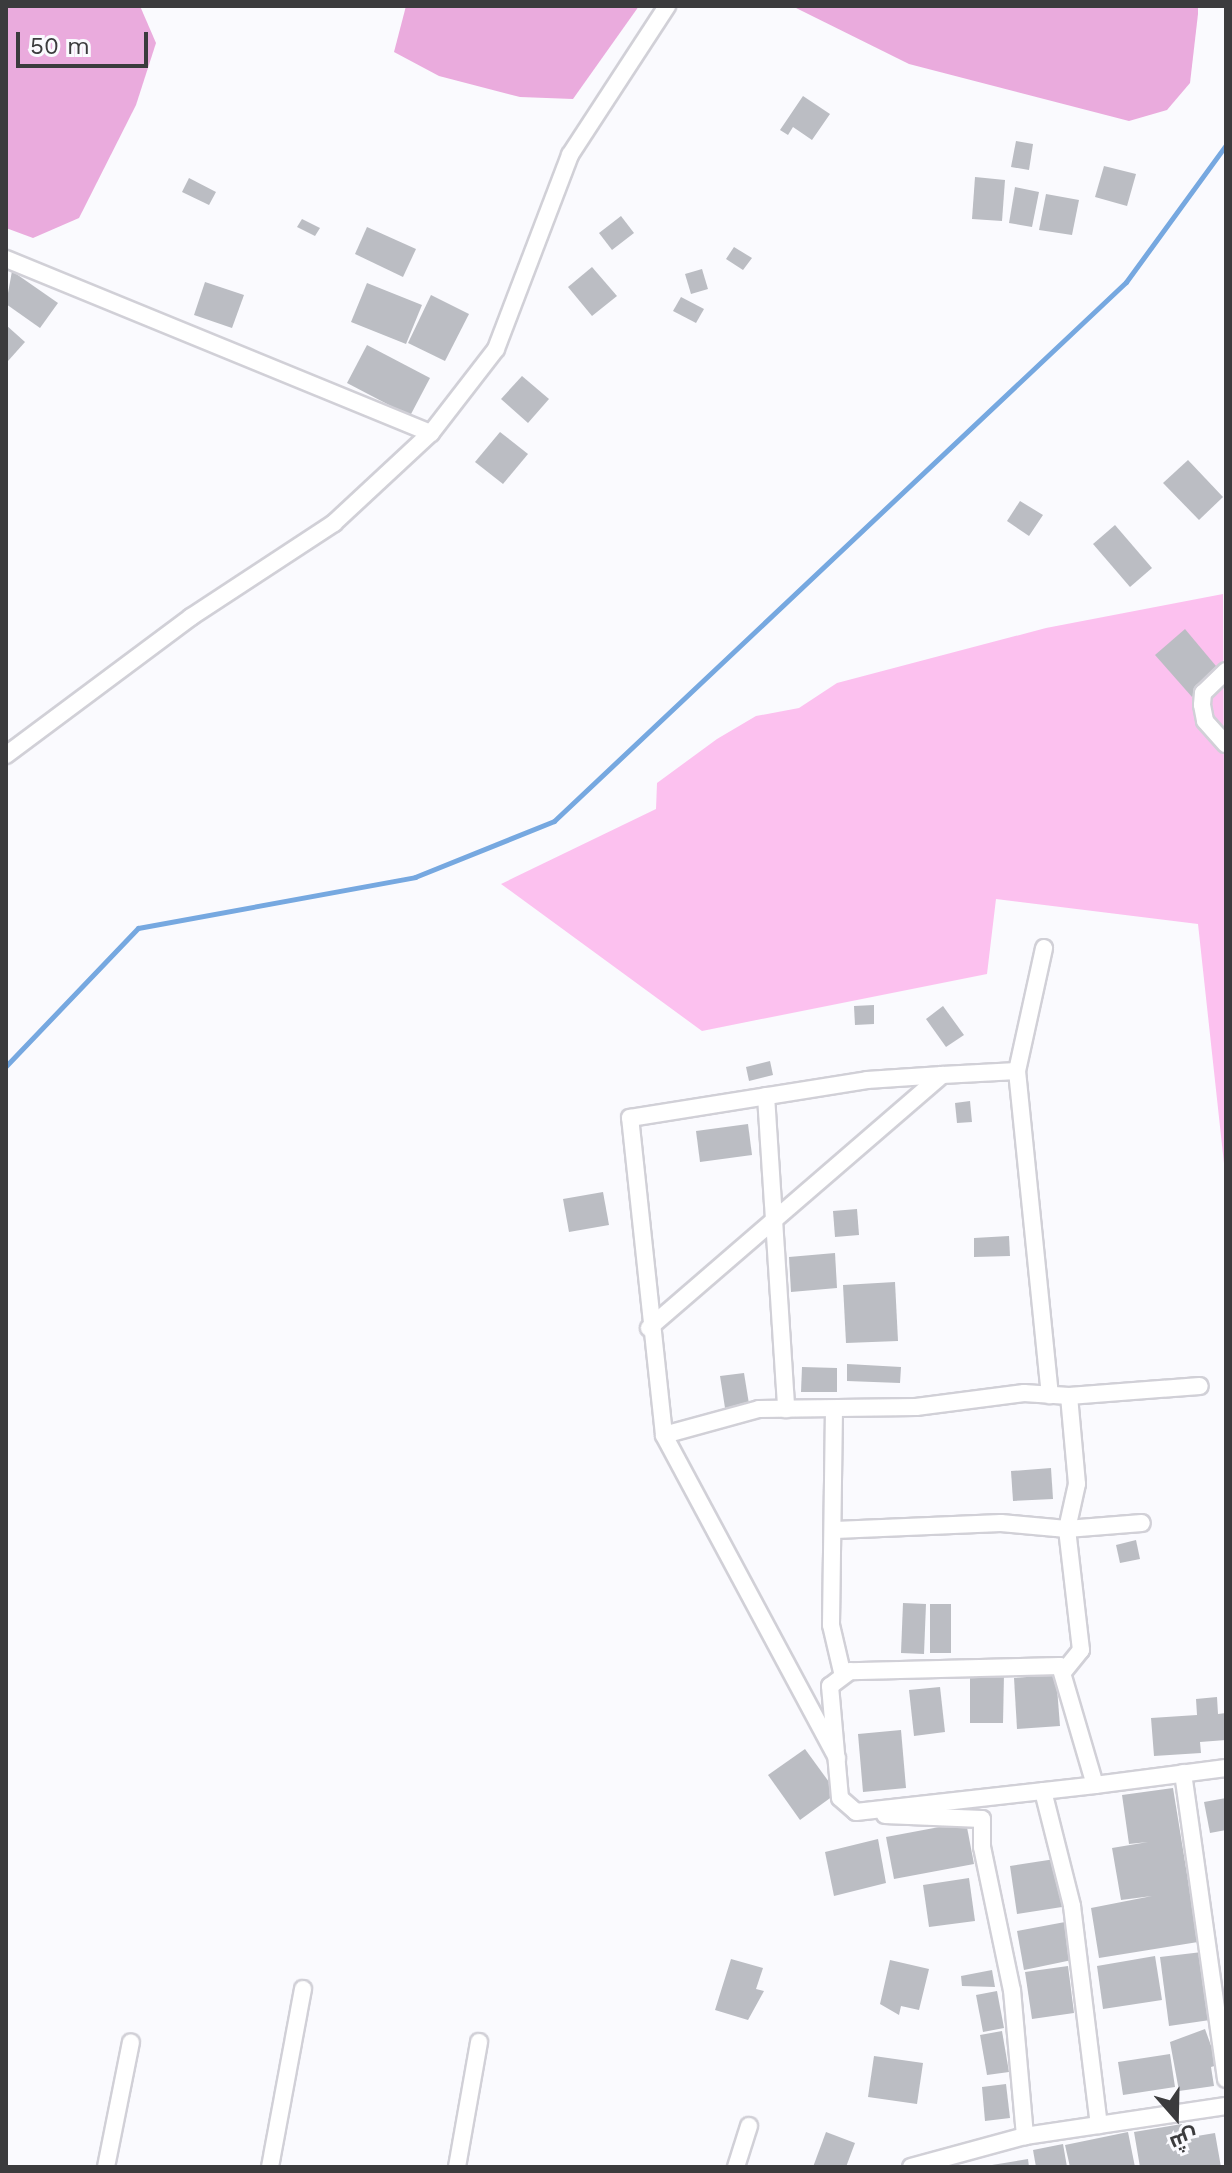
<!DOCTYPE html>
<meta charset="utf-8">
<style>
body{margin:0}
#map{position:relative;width:1232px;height:2173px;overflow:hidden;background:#fafafe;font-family:"Work Sans",Cairo,sans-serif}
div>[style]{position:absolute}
.green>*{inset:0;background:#fcc1ef}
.forest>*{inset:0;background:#eaabdd}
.stream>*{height:5px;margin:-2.5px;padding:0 2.5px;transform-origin:2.5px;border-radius:2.5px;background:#76a8e0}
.building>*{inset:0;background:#bbbdc3}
.roads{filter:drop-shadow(2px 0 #d1d0d7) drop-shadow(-2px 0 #d1d0d7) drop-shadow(0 2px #d1d0d7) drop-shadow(0 -2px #d1d0d7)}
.street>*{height:16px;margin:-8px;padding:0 8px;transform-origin:8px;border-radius:8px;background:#fff}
span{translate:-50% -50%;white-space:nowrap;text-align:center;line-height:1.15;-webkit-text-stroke:6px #fafafe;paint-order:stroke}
.frame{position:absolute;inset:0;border:8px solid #3b3b3d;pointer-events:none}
.north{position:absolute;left:1136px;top:2077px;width:80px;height:80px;-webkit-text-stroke:6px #fafafe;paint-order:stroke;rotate:160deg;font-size:22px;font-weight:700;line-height:32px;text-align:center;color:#3b3b3d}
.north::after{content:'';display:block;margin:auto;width:28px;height:36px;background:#3b3b3d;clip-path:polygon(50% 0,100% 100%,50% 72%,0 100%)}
.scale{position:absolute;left:16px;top:32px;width:132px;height:36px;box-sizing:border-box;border:4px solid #3b3b3d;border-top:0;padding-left:10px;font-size:24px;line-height:28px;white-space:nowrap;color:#3b3b3d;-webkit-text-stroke:6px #fafafe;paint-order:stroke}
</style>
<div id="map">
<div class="green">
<div style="clip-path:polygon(1223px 594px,1226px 1182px,1198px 924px,996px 899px,987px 974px,702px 1031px,501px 884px,656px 809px,657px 783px,717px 739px,756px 716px,799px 708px,837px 683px,1046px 628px)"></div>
</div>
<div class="forest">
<div style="clip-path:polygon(6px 6px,140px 6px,156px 43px,136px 105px,79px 218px,33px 238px,6px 228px)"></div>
<div style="clip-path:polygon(406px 6px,639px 6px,573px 99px,520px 97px,439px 76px,394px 52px)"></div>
<div style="clip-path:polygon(792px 6px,1198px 6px,1198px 14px,1190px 83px,1167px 110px,1129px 121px,909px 64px)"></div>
</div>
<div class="stream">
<div style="left:6px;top:1066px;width:191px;rotate:-46.3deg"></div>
<div style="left:138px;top:928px;width:282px;rotate:-10.4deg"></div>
<div style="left:415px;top:877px;width:150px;rotate:-21.9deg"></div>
<div style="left:554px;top:821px;width:786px;rotate:-43.3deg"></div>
<div style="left:1126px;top:282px;width:170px;rotate:-53.9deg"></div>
</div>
<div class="building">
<div style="clip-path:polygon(803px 96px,830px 114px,812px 140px,793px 127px,788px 135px,780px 130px)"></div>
<div style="clip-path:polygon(1016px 141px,1033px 144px,1029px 170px,1011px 167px)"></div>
<div style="clip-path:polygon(1104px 166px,1136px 174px,1127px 206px,1095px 197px)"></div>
<div style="clip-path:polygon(975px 177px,1005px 180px,1002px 221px,972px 219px)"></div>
<div style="clip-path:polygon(189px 178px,216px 192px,209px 205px,182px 192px)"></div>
<div style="clip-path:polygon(1015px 187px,1039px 192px,1032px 227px,1009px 223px)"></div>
<div style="clip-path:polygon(1046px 194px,1079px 200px,1072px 235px,1039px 230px)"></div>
<div style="clip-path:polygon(621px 216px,634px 233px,612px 250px,599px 233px)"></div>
<div style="clip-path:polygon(302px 219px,320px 228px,315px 236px,297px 227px)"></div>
<div style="clip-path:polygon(367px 227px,416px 249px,403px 277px,355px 254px)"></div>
<div style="clip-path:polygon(734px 247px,752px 258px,743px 270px,726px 259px)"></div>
<div style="clip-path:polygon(592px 267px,617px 296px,592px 316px,568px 287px)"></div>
<div style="clip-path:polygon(702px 269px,708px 289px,691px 294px,685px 274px)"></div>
<div style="clip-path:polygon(12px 271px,58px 303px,40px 328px,6px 304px)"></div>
<div style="clip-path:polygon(205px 282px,244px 295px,232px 328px,194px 315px)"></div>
<div style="clip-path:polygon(367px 283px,422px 305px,406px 344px,351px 322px)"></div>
<div style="clip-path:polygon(431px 295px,469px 314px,445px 361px,408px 343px)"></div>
<div style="clip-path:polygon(681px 297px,704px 309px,696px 323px,673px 311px)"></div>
<div style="clip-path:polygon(6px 325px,25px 342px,8px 361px,6px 360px)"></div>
<div style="clip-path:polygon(367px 345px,430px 378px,410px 416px,347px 383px)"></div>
<div style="clip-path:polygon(522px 376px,549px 399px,528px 423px,501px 399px)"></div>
<div style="clip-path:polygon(500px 432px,528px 454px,503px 484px,475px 462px)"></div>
<div style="clip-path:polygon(1188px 460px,1223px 497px,1199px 520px,1163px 483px)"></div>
<div style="clip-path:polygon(1020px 501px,1043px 515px,1029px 536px,1007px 521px)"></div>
<div style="clip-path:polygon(1115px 525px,1152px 568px,1130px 587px,1093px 544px)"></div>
<div style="clip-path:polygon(1185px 629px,1221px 672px,1192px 697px,1155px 655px)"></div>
<div style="clip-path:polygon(874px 1005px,874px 1024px,855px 1025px,854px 1006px)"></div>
<div style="clip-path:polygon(943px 1006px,964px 1035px,946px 1047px,926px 1019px)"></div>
<div style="clip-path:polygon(770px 1061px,773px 1075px,749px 1081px,746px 1067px)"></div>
<div style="clip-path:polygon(970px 1101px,972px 1122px,957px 1123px,955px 1103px)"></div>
<div style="clip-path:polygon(748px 1124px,752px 1155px,700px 1162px,696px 1131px)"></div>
<div style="clip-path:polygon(603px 1192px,609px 1225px,569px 1232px,563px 1199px)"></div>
<div style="clip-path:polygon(857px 1209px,859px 1235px,835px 1237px,833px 1211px)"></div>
<div style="clip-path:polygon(1009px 1236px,1010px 1256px,974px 1257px,974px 1238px)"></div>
<div style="clip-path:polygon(835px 1253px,837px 1288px,791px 1292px,789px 1257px)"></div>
<div style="clip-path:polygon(895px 1282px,898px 1341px,846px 1343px,843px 1285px)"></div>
<div style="clip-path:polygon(847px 1364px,901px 1367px,900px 1383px,847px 1381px)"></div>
<div style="clip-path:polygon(802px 1367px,837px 1368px,837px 1392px,801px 1392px)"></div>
<div style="clip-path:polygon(744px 1373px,749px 1404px,725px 1408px,720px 1376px)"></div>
<div style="clip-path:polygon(1051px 1468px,1053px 1499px,1013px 1501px,1011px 1471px)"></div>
<div style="clip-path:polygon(1136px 1540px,1140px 1559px,1120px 1563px,1116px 1545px)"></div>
<div style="clip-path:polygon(903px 1603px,926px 1604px,924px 1654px,901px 1653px)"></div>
<div style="clip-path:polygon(930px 1604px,951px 1604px,951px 1653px,930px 1653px)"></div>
<div style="clip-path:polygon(970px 1674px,1004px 1674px,1003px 1723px,970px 1723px)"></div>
<div style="clip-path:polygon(1056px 1675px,1060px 1726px,1017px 1729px,1014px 1678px)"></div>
<div style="clip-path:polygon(940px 1687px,945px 1732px,914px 1736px,909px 1690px)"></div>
<div style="clip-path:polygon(1217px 1697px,1218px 1714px,1226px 1713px,1226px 1740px,1200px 1742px,1201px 1753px,1154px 1756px,1151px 1718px,1197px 1715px,1196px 1699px)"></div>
<div style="clip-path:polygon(901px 1730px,906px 1788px,863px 1792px,858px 1734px)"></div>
<div style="clip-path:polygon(805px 1749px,837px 1793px,800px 1820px,768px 1775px)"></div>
<div style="clip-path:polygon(1173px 1788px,1198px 1942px,1099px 1958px,1091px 1908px,1152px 1896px,1121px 1900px,1112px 1848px,1148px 1842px,1129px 1844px,1122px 1795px)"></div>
<div style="clip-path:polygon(1226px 1798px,1226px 1830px,1210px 1833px,1204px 1802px)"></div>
<div style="clip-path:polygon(966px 1822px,974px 1864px,894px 1879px,886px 1837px)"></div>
<div style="clip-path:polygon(878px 1839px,886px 1883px,834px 1896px,825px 1852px)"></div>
<div style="clip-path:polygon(1055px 1859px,1062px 1907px,1017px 1914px,1010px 1866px)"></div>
<div style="clip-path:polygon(969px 1878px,975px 1921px,929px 1927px,923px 1885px)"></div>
<div style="clip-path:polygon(1065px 1922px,1072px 1960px,1024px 1970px,1017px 1931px)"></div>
<div style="clip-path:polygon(1202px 1952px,1210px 2020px,1169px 2026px,1160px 1957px)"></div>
<div style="clip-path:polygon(1155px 1956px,1162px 2000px,1103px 2009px,1097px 1966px)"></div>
<div style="clip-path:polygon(731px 1959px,763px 1968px,756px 1989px,764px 1991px,748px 2020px,715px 2010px)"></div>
<div style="clip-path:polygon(890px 1960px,929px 1969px,919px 2010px,901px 2006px,899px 2015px,880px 2004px)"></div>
<div style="clip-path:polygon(1068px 1966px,1074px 2013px,1032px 2019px,1025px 1972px)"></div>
<div style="clip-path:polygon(992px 1970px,995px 1987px,962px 1986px,961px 1976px)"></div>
<div style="clip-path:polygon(997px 1991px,1004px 2028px,983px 2032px,976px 1995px)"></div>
<div style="clip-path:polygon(1205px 2029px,1218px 2065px,1211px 2067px,1214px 2086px,1179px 2091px,1170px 2042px)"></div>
<div style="clip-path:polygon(1002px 2031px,1009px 2072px,987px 2075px,980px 2035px)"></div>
<div style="clip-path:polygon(1170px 2054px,1175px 2087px,1123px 2095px,1118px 2062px)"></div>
<div style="clip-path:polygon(874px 2056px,923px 2063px,917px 2104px,868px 2097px)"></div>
<div style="clip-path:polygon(1006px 2084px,1010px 2118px,985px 2121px,982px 2087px)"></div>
<div style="clip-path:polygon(1182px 2124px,1185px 2138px,1215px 2133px,1221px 2167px,1140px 2167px,1134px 2132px)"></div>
<div style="clip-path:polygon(826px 2132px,855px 2143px,846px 2167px,813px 2167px)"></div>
<div style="clip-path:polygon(1128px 2132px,1135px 2167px,1070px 2167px,1065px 2145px)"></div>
<div style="clip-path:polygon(1063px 2144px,1067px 2167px,1036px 2167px,1033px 2150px)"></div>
<div style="clip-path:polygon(1028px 2159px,1029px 2167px,992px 2167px,992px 2165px)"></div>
</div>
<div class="roads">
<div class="street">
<div style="left:6px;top:259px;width:459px;rotate:22.3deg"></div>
<div style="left:1226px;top:671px;width:32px;rotate:136deg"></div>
<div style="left:1203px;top:693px;width:12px;rotate:95deg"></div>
<div style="left:1202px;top:705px;width:16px;rotate:79deg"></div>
<div style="left:1205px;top:721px;width:31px;rotate:48deg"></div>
<div style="left:6px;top:755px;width:231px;rotate:-36.7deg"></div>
<div style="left:191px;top:617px;width:171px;rotate:-33.3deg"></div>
<div style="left:334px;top:523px;width:132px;rotate:-42.9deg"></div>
<div style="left:431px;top:433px;width:106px;rotate:-52.3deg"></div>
<div style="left:496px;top:349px;width:208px;rotate:-69.1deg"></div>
<div style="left:570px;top:155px;width:178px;rotate:-56.9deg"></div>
<div style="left:1017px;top:1071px;width:326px;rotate:84.2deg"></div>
<div style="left:766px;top:1096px;width:314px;rotate:86.3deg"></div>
<div style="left:649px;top:1328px;width:387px;rotate:-40.8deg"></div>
<div style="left:942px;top:1075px;width:75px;rotate:-3.1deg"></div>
<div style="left:1017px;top:1071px;width:126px;rotate:-77.6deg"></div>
<div style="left:834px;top:1409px;width:216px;rotate:90.8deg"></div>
<div style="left:831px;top:1625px;width:48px;rotate:76.8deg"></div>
<div style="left:664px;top:1435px;width:98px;rotate:-15.3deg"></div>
<div style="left:759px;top:1409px;width:157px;rotate:-0.7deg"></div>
<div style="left:916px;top:1407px;width:109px;rotate:-7.4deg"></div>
<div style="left:1024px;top:1393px;width:45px;rotate:3.8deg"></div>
<div style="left:1069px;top:1396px;width:131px;rotate:-4.4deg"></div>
<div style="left:835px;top:1530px;width:166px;rotate:-2.4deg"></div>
<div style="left:1001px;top:1523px;width:66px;rotate:5.2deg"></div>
<div style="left:1067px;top:1529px;width:75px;rotate:-4.6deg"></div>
<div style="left:1064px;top:1671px;width:27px;rotate:-51deg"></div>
<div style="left:1081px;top:1650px;width:122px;rotate:-96.6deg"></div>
<div style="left:1067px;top:1529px;width:46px;rotate:-77.5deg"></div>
<div style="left:1077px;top:1484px;width:88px;rotate:-95.2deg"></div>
<div style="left:837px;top:1758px;width:366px;rotate:-118.2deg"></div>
<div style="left:664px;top:1435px;width:319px;rotate:-96.1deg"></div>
<div style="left:630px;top:1118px;width:240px;rotate:-9.1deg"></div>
<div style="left:867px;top:1080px;width:75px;rotate:-3.8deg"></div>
<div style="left:1183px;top:1773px;width:309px;rotate:82deg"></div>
<div style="left:1095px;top:1785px;width:124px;rotate:-106.4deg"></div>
<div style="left:1060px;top:1666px;width:210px;rotate:178.6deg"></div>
<div style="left:850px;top:1671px;width:25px;rotate:143deg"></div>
<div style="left:830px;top:1686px;width:112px;rotate:84.9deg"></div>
<div style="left:840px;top:1798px;width:21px;rotate:41deg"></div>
<div style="left:856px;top:1812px;width:241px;rotate:-6.4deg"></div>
<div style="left:1095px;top:1785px;width:132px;rotate:-7.4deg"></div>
<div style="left:1043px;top:1791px;width:119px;rotate:75.8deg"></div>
<div style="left:1072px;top:1906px;width:221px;rotate:83deg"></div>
<div style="left:885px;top:1815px;width:97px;rotate:2.4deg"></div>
<div style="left:982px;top:1819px;width:28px;rotate:90deg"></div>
<div style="left:982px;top:1847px;width:146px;rotate:78.2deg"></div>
<div style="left:1012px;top:1990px;width:147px;rotate:84.9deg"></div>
<div style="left:106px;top:2167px;width:127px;rotate:-78.7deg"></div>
<div style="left:270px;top:2167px;width:181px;rotate:-79.5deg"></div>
<div style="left:457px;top:2167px;width:127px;rotate:-80deg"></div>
<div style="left:736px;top:2167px;width:43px;rotate:-72.4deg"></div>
<div style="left:911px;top:2167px;width:118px;rotate:-15.2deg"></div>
<div style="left:1025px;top:2136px;width:203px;rotate:-8.5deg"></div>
</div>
</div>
<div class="frame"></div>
<div class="north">ش</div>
<div class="scale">50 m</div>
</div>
